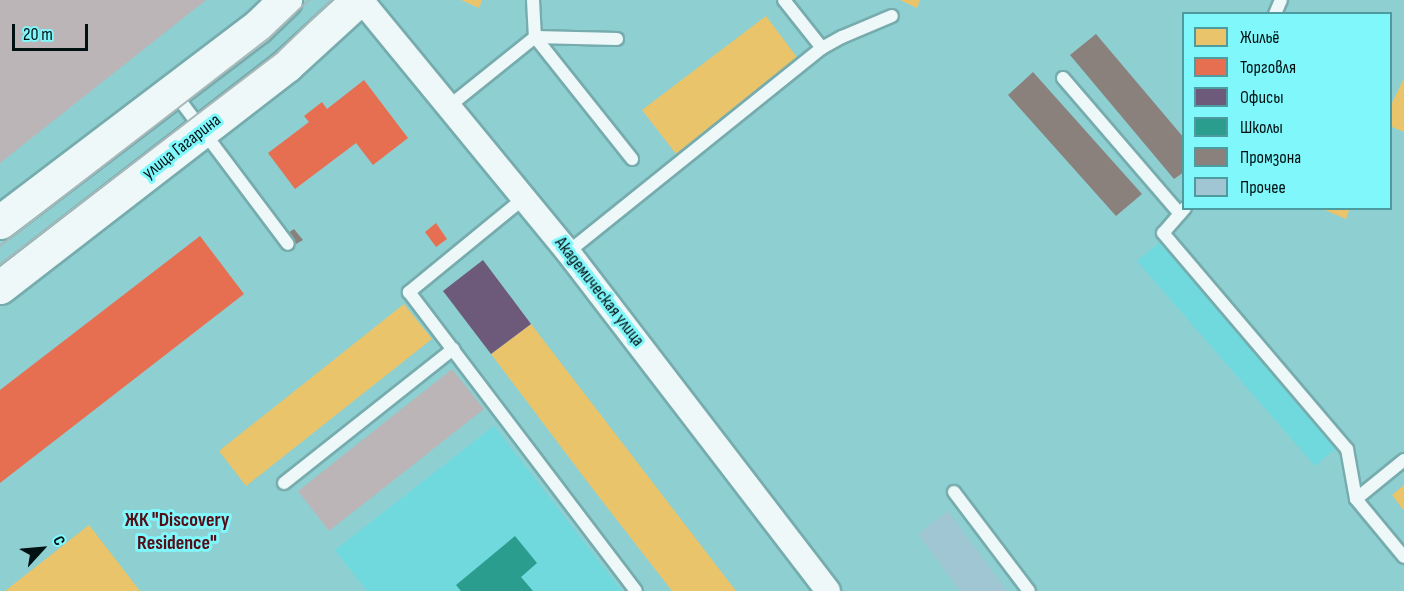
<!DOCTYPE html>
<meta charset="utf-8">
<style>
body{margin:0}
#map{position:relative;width:1404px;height:591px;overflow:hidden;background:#8ecfd2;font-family:"Sofia Sans Condensed",sans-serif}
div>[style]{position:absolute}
.built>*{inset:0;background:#70d9dd}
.green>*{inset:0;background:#bbb5b7}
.homes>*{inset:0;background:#e9c46a}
.shops>*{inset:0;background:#e76f51}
.offices>*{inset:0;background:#6d597a}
.schools>*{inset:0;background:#2a9d8f}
.industry>*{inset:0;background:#8a817c}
.building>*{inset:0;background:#a0c5d3}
.roads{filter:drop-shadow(2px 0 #77acae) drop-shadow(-2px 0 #77acae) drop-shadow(0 2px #77acae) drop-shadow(0 -2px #77acae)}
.lane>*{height:12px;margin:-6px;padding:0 6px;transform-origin:6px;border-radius:6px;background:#eef8f8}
.street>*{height:24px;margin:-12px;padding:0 12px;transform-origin:12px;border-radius:12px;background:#eef8f8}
.secondary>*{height:33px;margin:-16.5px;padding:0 16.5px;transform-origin:16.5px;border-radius:16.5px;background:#eef8f8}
.tram>*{height:1.5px;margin:-0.75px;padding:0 0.75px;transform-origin:0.75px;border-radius:0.75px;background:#a9b9b9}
span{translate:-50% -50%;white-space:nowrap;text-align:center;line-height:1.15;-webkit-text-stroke:6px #80f7fb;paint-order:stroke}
.street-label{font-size:18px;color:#001112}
.neighbourhood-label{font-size:20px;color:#540e18;font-weight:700}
.legend{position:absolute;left:1182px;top:12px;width:210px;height:198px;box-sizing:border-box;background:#80f7fb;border:2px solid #4d9b9e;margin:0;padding:8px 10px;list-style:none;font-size:18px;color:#001112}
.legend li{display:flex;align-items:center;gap:12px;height:30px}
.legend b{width:30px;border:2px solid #4d9b9e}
.north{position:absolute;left:12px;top:519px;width:60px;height:60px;-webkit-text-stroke:4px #80f7fb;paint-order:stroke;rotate:64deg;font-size:16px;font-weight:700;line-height:24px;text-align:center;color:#001112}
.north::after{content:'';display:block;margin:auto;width:21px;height:27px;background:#001112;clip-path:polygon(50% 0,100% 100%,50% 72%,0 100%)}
.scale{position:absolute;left:12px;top:24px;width:76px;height:27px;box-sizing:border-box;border:3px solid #001112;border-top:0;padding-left:8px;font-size:18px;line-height:21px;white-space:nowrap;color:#001112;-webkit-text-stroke:4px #80f7fb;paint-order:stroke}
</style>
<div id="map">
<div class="built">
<div style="clip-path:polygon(1160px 242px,1337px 447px,1315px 466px,1137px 261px)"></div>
<div style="clip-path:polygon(494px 426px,622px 591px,367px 591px,335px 550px)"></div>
</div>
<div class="green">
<div style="clip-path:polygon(0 0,206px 0,0 163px)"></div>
<div style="clip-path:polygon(452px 369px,484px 409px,329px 531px,298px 491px)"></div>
</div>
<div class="homes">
<div style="clip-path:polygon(461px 0,482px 0,479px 8px)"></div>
<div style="clip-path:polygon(900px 0,920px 0,917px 8px)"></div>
<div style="clip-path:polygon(766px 16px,799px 60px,676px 154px,642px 110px)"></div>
<div style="clip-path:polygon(1404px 78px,1404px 132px,1390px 126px,1390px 107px)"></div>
<div style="clip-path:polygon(1320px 208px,1350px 208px,1346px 219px)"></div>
<div style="clip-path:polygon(404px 304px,432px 339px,246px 486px,219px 451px)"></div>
<div style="clip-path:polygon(531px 324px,736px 591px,672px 591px,589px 484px,491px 354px)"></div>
<div style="clip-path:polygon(1404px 485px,1404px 511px,1392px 495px)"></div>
<div style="clip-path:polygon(89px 525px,140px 591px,5px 591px)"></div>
</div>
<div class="shops">
<div style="clip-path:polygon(364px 80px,408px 138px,373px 165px,356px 143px,295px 189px,268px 153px,309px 122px,304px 116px,322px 102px,327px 109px)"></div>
<div style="clip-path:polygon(436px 223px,447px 239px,436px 247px,425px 232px)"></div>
<div style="clip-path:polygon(200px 236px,244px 294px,0 483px,0 390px)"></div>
</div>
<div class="offices">
<div style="clip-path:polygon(483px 260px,531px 324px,491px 354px,443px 291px)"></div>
</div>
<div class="schools">
<div style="clip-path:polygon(515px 536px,537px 563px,521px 577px,533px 591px,461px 591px,456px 585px)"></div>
</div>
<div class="industry">
<div style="clip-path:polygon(1096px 34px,1184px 138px,1184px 172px,1174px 179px,1070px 55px)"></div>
<div style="clip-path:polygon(1033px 72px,1142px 194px,1116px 216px,1008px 95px)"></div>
<div style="clip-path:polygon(294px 229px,303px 240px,296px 244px,288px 233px)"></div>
</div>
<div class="building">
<div style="clip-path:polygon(948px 511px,1007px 591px,960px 591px,918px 534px)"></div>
</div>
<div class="roads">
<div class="lane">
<div style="left:533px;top:0;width:37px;rotate:87deg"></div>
<div style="left:535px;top:37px;width:156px;rotate:51.5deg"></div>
<div style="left:1275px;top:14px;width:15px;rotate:-67deg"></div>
<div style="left:822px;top:48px;width:23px;rotate:-29deg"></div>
<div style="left:842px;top:37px;width:54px;rotate:-22.8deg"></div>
<div style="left:1063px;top:78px;width:179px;rotate:49.3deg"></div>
<div style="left:173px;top:91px;width:191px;rotate:53.1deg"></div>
<div style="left:448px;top:107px;width:112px;rotate:-38.8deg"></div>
<div style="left:535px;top:37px;width:82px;rotate:1.4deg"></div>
<div style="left:524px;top:198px;width:149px;rotate:140.7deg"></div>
<div style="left:409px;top:292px;width:375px;rotate:52.8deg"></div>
<div style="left:1185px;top:208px;width:33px;rotate:131deg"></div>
<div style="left:1163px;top:233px;width:284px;rotate:49.6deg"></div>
<div style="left:1347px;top:449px;width:51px;rotate:79.8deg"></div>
<div style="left:1356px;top:499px;width:75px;rotate:50.4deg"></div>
<div style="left:568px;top:252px;width:326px;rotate:-38.8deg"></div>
<div style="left:822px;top:48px;width:61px;rotate:-128.4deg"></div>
<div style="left:284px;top:483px;width:216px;rotate:-38.4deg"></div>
<div style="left:954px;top:492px;width:124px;rotate:52.9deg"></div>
<div style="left:1356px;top:499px;width:62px;rotate:-39.1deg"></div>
</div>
<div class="street">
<div style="left:361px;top:0;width:326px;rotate:50.6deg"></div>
<div style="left:568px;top:252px;width:427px;rotate:52.5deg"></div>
</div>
<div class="secondary">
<div style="left:0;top:222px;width:323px;rotate:-37.2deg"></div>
<div style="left:257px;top:27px;width:39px;rotate:-44deg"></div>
<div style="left:0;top:287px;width:363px;rotate:-37.7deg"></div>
<div style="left:287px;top:65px;width:96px;rotate:-42.5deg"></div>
</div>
</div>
<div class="tram">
<div style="left:0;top:246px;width:337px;rotate:-37.7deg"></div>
<div style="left:267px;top:40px;width:58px;rotate:-43.6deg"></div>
<div style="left:0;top:265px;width:349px;rotate:-37.4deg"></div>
<div style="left:277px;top:53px;width:76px;rotate:-43.9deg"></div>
</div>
<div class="street-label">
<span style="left:182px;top:147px;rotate:-38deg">улица Гагарина</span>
<span style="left:599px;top:292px;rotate:52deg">Академическая улица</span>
</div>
<div class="neighbourhood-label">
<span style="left:177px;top:532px">ЖК "Discovery<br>Residence"</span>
</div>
<ul class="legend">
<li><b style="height:16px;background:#e9c46a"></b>Жильё</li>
<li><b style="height:16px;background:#e76f51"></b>Торговля</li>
<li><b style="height:16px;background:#6d597a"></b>Офисы</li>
<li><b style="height:16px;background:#2a9d8f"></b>Школы</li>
<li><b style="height:16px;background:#8a817c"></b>Промзона</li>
<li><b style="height:16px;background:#a0c5d3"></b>Прочее</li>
</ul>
<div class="north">С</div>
<div class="scale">20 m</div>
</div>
